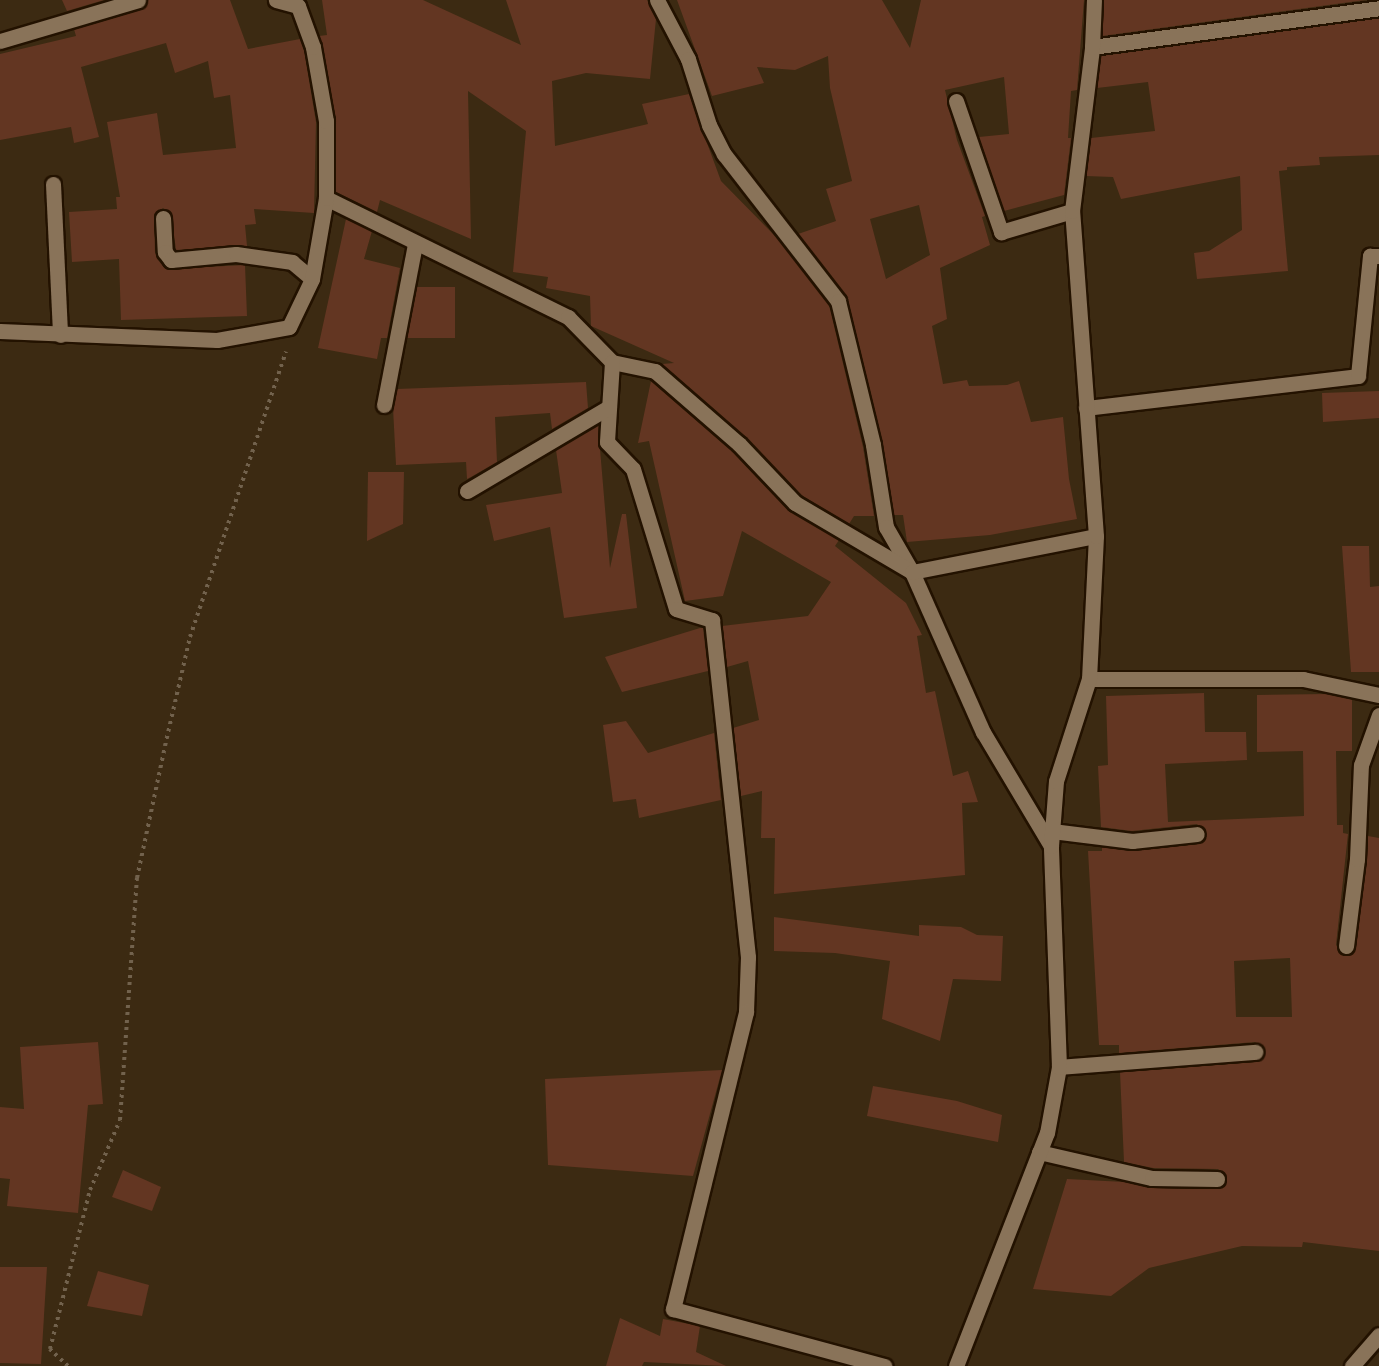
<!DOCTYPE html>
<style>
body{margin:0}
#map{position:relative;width:1379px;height:1366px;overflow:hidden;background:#3c2a12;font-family:"Golos Text",sans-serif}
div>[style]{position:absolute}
.building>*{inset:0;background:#633622}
.path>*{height:4px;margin-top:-2px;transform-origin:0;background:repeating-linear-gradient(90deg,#72624d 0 3px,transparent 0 7.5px)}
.roads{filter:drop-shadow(2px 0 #231200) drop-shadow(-2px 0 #231200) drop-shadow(0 2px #231200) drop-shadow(0 -2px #231200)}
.street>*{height:15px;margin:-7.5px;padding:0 7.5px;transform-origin:7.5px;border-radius:7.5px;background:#897359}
span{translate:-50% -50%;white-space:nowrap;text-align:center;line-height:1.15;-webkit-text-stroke:6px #322007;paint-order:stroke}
</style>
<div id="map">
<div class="building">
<div style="clip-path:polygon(62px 0,104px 0,67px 11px)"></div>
<div style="clip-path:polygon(147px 0,230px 0,248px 49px,300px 39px,304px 50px,316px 122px,314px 213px,254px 209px,256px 224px,245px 225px,247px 246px,176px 250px,171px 213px,163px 208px,154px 214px,155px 253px,167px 269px,245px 265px,247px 316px,121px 320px,119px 259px,72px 262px,69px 212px,117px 209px,116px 197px,120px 197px,107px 122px,157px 113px,163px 155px,236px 148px,230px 95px,214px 98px,208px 61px,175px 73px,166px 43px,81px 67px,99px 137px,74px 143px,71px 127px,0 140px,0 54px,76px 36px,74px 29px,141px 9px)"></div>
<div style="clip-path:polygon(322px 0,423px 0,521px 45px,506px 0,647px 0,656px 19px,650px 79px,586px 73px,552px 81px,555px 146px,648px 124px,642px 104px,689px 94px,721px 181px,779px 240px,829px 305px,863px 447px,874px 516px,854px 516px,849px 524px,801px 495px,745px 437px,662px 364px,674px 363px,591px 326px,590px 296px,546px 288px,548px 277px,513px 272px,526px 131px,468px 91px,471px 239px,380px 200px,377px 212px,336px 192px,336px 119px,319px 36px,327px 35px)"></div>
<div style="clip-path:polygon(evenodd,677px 0,882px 0,910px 48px,921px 0,1084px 0,1077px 90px,1071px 91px,1068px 138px,1071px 138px,1064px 195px,1004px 211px,979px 137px,1009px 134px,1004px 77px,945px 90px,957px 140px,985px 216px,982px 217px,990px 245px,940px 268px,947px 319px,932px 326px,943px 384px,967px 380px,969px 386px,1007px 385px,1019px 381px,1031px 422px,1063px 417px,1069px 479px,1077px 519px,990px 535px,907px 542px,903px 515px,894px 515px,882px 443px,847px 298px,798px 234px,836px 221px,826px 189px,852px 181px,830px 88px,828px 56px,795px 70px,757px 67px,764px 83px,712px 96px,677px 0,919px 205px,930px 255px,886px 279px,870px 219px,919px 205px)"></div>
<div style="clip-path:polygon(1104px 0,1365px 0,1102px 36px)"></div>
<div style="clip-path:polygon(1379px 18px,1379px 155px,1319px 157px,1320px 165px,1287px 167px,1287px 170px,1279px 171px,1288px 271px,1197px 279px,1194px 253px,1209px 251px,1242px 230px,1240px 176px,1121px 199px,1113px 177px,1086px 176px,1091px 138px,1155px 131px,1148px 82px,1097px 88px,1101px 56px)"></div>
<div style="clip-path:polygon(346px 219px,372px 231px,364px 259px,400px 268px,387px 338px,381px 338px,377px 359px,318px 348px)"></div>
<div style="clip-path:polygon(417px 287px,455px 287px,455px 338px,407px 338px)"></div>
<div style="clip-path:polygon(651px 381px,732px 451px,788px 510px,839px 540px,835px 546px,906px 603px,922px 635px,917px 636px,926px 693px,935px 691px,953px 776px,968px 771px,978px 802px,962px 803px,965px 875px,774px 894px,775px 838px,761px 838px,762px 791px,741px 796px,733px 728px,759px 720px,748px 661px,727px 667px,722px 626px,808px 616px,831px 582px,742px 531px,723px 596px,685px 601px,649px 441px,638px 443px)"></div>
<div style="clip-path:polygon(586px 382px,588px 408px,552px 429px,550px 413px,495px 417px,497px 462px,471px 477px,467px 479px,466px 462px,396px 465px,393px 408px,397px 389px)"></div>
<div style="clip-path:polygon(1379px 391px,1379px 418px,1323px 422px,1322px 393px)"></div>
<div style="clip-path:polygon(598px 425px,610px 568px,622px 514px,626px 514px,637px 608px,564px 618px,550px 527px,494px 541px,486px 505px,562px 493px,556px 450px)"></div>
<div style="clip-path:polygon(368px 472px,404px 472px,403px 524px,367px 541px)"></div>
<div style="clip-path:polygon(1342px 546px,1369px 546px,1370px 587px,1379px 586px,1379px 672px,1351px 672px)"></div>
<div style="clip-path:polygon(700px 628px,703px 628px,708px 671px,622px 692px,605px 657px)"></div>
<div style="clip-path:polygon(evenodd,1204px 693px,1205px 732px,1246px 732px,1247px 760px,1165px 764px,1168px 822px,1304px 816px,1303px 751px,1257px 752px,1257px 695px,1328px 694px,1352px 699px,1352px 751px,1336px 751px,1337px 825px,1343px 825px,1343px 833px,1348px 834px,1336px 945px,1344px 956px,1356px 948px,1368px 836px,1379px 838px,1379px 1251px,1303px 1242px,1302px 1247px,1242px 1246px,1149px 1268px,1111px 1296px,1033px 1289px,1067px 1179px,1125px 1182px,1152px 1188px,1217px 1189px,1226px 1183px,1226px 1175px,1218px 1169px,1153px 1168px,1124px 1162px,1120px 1072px,1256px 1062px,1264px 1056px,1263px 1047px,1255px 1042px,1119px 1053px,1119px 1045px,1099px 1045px,1088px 851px,1102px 851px,1102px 847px,1133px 851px,1198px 844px,1207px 834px,1197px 824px,1132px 831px,1101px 827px,1098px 766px,1108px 765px,1106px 696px,1204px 693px,1290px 958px,1292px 1017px,1236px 1017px,1234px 961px,1290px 958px)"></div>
<div style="clip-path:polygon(626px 721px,648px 753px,714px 733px,721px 800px,639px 818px,636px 799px,613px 802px,603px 725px)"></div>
<div style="clip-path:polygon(774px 917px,919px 936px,919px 925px,961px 927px,977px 935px,1003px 936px,1001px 981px,953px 979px,940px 1041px,882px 1019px,890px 961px,835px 953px,774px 951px)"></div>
<div style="clip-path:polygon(98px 1042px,103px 1104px,88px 1105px,78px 1213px,7px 1206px,10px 1179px,0 1178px,0 1107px,24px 1109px,20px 1047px)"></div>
<div style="clip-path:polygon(722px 1070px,693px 1176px,548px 1165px,545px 1079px)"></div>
<div style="clip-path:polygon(873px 1086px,957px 1101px,1002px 1115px,998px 1142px,867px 1116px)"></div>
<div style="clip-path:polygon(123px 1170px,161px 1187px,152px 1211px,112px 1197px)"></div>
<div style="clip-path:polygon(0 1267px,47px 1267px,41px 1364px,0 1363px)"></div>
<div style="clip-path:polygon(98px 1271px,149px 1285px,142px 1316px,87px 1306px)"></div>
<div style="clip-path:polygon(620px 1318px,660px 1336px,663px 1319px,700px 1326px,696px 1352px,726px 1366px,644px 1362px,642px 1366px,606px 1366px)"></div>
</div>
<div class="path">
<div style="left:68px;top:1366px;width:25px;rotate:-137deg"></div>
<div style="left:50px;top:1349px;width:164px;rotate:-75.9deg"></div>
<div style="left:90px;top:1190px;width:76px;rotate:-66.8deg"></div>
<div style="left:120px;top:1120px;width:243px;rotate:-86deg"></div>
<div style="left:137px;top:878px;width:135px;rotate:-78deg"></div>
<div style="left:165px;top:746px;width:112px;rotate:-77.1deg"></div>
<div style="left:190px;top:637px;width:301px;rotate:-71.4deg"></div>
</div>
<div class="roads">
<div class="street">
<div style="left:657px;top:0;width:67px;rotate:62.3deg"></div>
<div style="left:688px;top:59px;width:69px;rotate:72.3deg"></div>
<div style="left:709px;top:125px;width:33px;rotate:63deg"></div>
<div style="left:724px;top:154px;width:186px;rotate:52.2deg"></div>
<div style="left:838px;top:301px;width:148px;rotate:76.3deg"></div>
<div style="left:873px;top:445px;width:83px;rotate:81deg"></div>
<div style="left:886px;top:527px;width:52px;rotate:60deg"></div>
<div style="left:912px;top:572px;width:175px;rotate:66.1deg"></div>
<div style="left:983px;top:732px;width:133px;rotate:59.2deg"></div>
<div style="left:0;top:41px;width:144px;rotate:-16.5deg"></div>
<div style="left:1092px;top:47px;width:290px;rotate:-7.7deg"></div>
<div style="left:956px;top:101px;width:139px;rotate:71deg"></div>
<div style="left:1001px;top:232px;width:74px;rotate:-16.5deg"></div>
<div style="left:53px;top:184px;width:151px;rotate:87.3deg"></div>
<div style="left:326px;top:198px;width:270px;rotate:26.2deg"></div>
<div style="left:568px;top:317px;width:63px;rotate:45.6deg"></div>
<div style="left:612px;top:362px;width:44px;rotate:11.8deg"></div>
<div style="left:655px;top:371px;width:111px;rotate:41deg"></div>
<div style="left:739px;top:444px;width:81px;rotate:46.5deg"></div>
<div style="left:795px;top:503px;width:136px;rotate:30.5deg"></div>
<div style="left:912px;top:572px;width:187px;rotate:-11.1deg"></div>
<div style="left:163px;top:218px;width:34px;rotate:87deg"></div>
<div style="left:165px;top:252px;width:10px;rotate:53deg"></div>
<div style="left:171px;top:260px;width:65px;rotate:-5.3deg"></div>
<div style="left:236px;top:254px;width:57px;rotate:8.1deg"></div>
<div style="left:292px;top:262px;width:26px;rotate:40deg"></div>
<div style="left:0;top:331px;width:217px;rotate:2.4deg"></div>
<div style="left:217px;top:340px;width:73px;rotate:-10.2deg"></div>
<div style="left:289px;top:327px;width:53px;rotate:-64.4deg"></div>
<div style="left:312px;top:279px;width:82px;rotate:-80.2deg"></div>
<div style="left:326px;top:198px;width:77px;rotate:-90deg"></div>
<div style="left:326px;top:121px;width:75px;rotate:-100deg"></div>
<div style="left:313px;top:47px;width:44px;rotate:-110.1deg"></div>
<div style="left:298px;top:6px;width:23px;rotate:-165deg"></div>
<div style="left:612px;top:362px;width:80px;rotate:93.6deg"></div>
<div style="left:607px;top:442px;width:37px;rotate:46deg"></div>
<div style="left:633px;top:469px;width:146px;rotate:72.9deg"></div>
<div style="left:676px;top:609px;width:38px;rotate:17deg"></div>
<div style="left:712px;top:620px;width:339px;rotate:83.9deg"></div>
<div style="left:748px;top:957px;width:55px;rotate:92.1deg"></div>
<div style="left:746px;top:1012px;width:306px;rotate:103.8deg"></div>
<div style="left:673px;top:1309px;width:219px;rotate:15.1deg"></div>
<div style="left:384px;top:405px;width:164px;rotate:-79.1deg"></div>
<div style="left:1086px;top:408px;width:274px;rotate:-6.7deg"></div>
<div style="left:1358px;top:376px;width:121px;rotate:-84.3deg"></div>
<div style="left:1370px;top:256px;width:9px"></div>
<div style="left:467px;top:491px;width:165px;rotate:-30.6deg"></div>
<div style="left:1089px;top:679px;width:214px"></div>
<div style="left:1303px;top:679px;width:78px;rotate:11.9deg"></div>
<div style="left:1052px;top:831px;width:81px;rotate:7.1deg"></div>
<div style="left:1132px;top:841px;width:65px;rotate:-6.1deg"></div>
<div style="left:1346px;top:946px;width:88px;rotate:-82.8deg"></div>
<div style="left:1357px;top:859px;width:94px;rotate:-87.6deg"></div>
<div style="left:1361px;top:765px;width:53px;rotate:-70.2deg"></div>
<div style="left:1059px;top:1067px;width:197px;rotate:-4.4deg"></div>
<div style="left:1039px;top:1152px;width:116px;rotate:13deg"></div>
<div style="left:1152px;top:1178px;width:65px;rotate:0.9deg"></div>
<div style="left:956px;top:1366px;width:250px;rotate:-68.7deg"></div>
<div style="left:1047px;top:1133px;width:67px;rotate:-79.7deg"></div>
<div style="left:1059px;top:1067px;width:221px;rotate:-92.1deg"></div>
<div style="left:1051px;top:846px;width:65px;rotate:-85.6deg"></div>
<div style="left:1056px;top:781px;width:107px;rotate:-72.1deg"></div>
<div style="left:1089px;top:679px;width:143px;rotate:-87.2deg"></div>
<div style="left:1096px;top:536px;width:326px;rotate:-94.2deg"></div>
<div style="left:1072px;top:211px;width:165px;rotate:-83deg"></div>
<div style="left:1092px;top:47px;width:47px;rotate:-87.6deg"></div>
<div style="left:1352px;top:1366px;width:41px;rotate:-48.9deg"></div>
</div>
</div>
</div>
